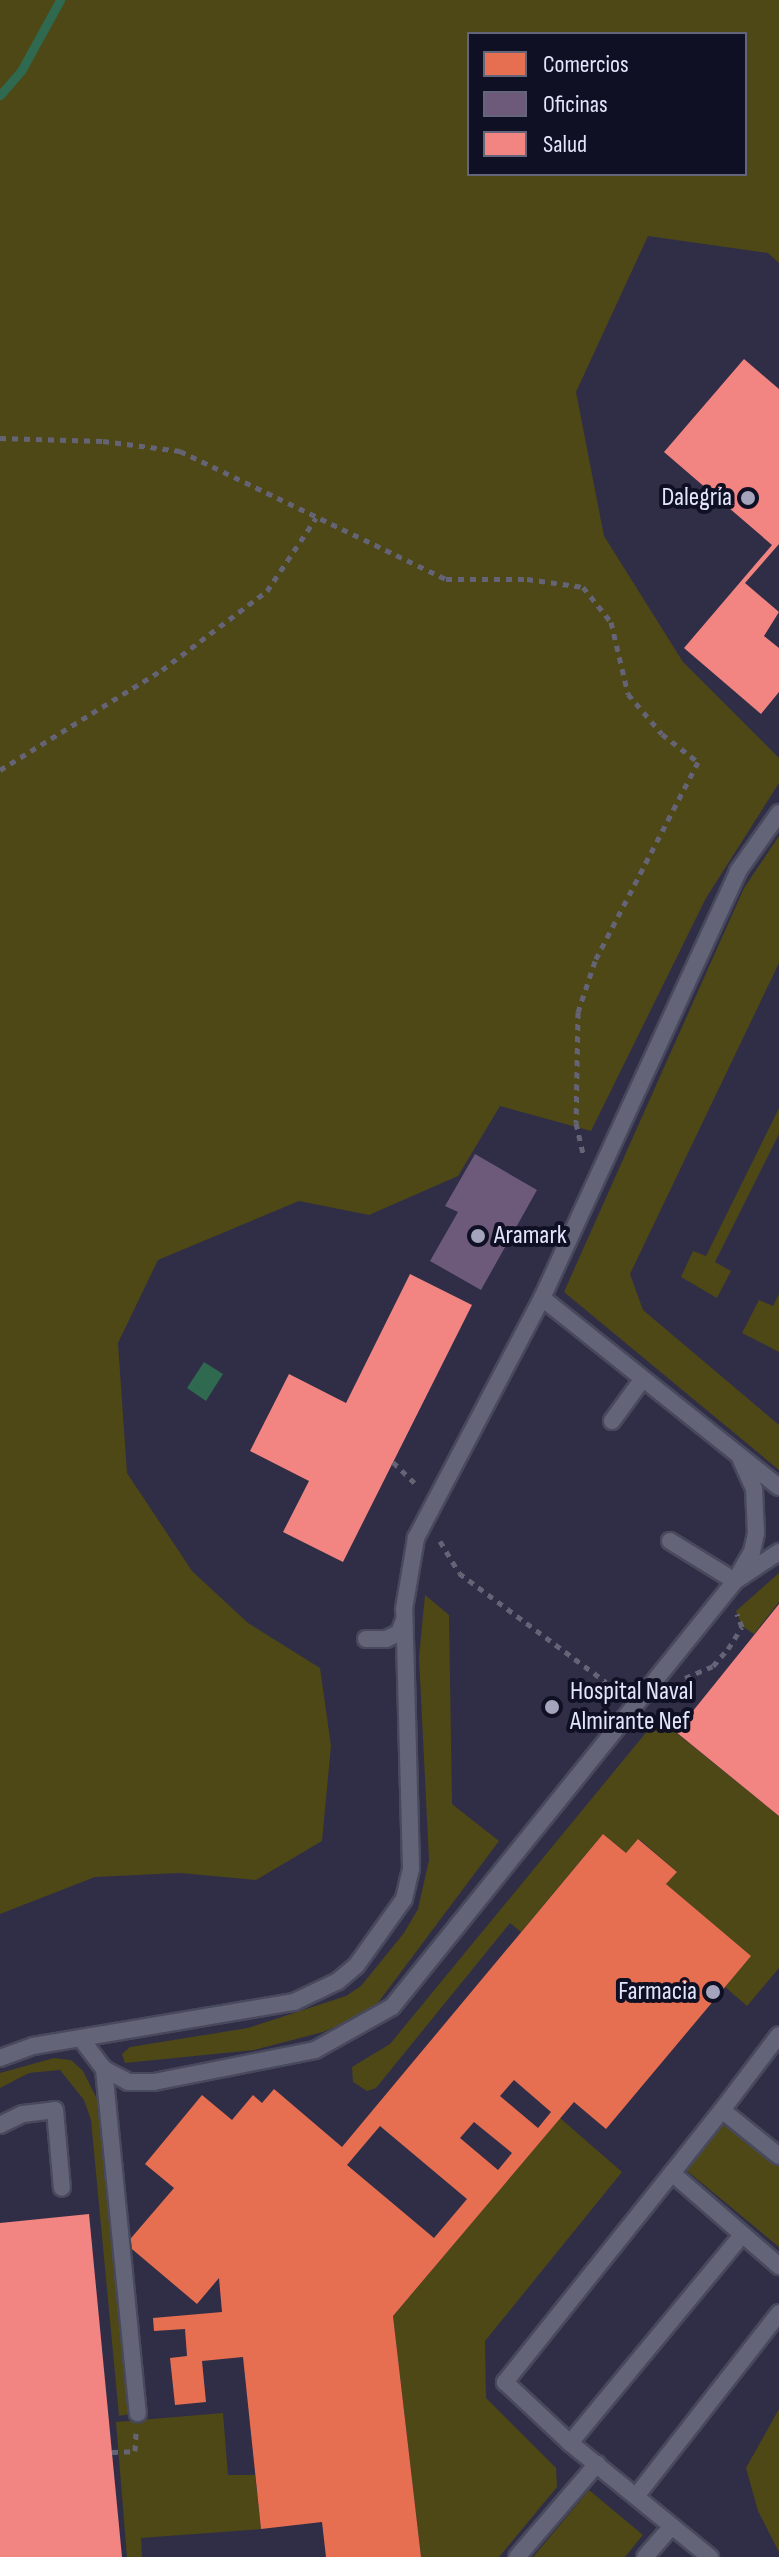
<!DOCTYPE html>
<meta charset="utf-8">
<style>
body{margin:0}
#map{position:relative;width:779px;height:2557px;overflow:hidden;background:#2f2e46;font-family:"Sofia Sans Condensed",sans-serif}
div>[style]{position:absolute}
.green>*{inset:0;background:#4e4716}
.water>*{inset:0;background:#2e6950}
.shops>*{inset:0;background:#e76f51}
.offices>*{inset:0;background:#6d597a}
.health>*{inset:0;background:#f28482}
.stream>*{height:9px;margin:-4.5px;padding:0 4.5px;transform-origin:4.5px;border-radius:4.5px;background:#2e6950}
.path>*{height:5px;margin-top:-2.5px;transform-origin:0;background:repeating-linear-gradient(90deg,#646476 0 6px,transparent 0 12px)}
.roads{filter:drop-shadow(2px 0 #49495d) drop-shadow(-2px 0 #49495d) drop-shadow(0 2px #49495d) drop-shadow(0 -2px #49495d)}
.lane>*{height:16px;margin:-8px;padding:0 8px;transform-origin:8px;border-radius:8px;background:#646479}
.dots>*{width:22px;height:22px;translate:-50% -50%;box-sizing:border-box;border:4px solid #101024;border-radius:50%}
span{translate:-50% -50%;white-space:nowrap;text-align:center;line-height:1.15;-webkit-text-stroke:8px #101024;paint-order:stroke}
.poi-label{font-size:26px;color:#e3e5fd}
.right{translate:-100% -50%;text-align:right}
.left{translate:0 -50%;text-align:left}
.legend{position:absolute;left:467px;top:32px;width:280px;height:144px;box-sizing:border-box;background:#101024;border:2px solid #64657b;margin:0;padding:10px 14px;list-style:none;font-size:24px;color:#e3e5fd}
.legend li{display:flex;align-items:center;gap:16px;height:40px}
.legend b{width:40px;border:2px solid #64657b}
</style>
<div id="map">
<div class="green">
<div style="clip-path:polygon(evenodd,0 0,779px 0,779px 263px,768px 253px,648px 236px,576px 392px,604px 536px,683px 662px,779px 758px,779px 783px,706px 898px,591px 1131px,500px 1106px,458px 1176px,369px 1215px,299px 1201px,158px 1260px,118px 1343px,127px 1473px,192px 1571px,248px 1623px,320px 1668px,331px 1746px,322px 1841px,256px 1880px,180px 1873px,95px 1877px,0 1914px,0 0,469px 34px,745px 34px,745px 174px,469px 174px,469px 34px)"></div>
<div style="clip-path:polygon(779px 836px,779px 963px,630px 1274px,643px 1310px,779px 1425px,779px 1470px,564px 1292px,744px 888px)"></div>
<div style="clip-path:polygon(779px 1108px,779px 1134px,715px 1262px,731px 1271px,717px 1298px,681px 1277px,693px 1251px,706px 1256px)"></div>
<div style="clip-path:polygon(779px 1294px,779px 1352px,742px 1333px,759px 1300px,773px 1306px)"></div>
<div style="clip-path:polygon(779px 1573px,779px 1602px,754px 1634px,742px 1626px,736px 1611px)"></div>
<div style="clip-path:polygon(425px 1595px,449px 1615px,452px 1804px,499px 1841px,377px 2004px,353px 2019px,323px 2032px,254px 2050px,125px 2063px,122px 2054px,130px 2047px,248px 2028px,346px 1996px,361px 1986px,404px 1933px,418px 1909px,429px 1860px,419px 1657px)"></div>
<div style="clip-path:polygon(658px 1718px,779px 1816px,779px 1968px,747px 2006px,725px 1987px,750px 1956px,666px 1884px,677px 1872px,639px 1839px,626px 1853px,603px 1834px,521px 1932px,510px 1923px,376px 2088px,367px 2091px,353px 2082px,352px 2067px,390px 2044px)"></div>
<div style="clip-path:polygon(54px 2058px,71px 2060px,83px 2071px,98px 2101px,130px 2414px,119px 2416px,91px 2120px,84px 2100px,60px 2070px,29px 2073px,0 2088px,0 2073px)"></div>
<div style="clip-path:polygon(560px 2118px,622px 2172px,485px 2341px,486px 2398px,556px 2468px,557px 2487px,499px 2557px,421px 2557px,393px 2316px)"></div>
<div style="clip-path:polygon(726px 2120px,779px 2164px,779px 2247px,686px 2170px)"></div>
<div style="clip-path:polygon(779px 2409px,779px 2552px,758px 2511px,746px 2468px)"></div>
<div style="clip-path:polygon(223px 2413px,228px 2475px,255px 2475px,261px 2529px,141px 2538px,142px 2557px,127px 2557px,116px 2422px)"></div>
<div style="clip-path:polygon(589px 2490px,643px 2535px,625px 2557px,533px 2557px)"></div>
</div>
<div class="water">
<div style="clip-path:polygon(204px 1362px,223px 1374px,206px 1401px,187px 1388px)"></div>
</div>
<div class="shops">
<div style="clip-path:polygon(evenodd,603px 1834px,626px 1853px,638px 1839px,677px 1872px,666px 1884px,751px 1956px,606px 2129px,574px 2102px,393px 2316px,421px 2557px,326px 2557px,322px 2522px,261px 2529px,243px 2357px,202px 2361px,206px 2402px,175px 2405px,170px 2358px,187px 2356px,185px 2329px,154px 2331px,153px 2318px,222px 2312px,219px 2278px,197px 2304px,126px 2244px,174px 2188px,145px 2164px,202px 2095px,232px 2120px,253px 2095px,262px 2103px,274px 2089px,342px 2147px,603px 1834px,514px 2080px,551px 2112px,538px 2128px,500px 2096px,514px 2080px,603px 1834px,474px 2122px,512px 2153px,498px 2170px,460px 2138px,474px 2122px,603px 1834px,380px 2126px,467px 2199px,434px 2238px,347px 2165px,380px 2126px)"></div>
</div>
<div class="offices">
<div style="clip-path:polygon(475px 1154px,537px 1190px,481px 1290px,430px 1261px,458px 1212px,445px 1206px)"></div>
</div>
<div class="health">
<div style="clip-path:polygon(744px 359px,779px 389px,779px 544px,745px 583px,779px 612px,764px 636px,779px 648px,779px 692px,761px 714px,684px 648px,772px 545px,664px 452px)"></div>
<div style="clip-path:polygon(410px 1274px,472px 1305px,343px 1562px,283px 1532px,309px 1481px,250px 1451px,289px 1374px,346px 1403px)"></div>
<div style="clip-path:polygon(779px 1604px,779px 1816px,676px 1732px)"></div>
<div style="clip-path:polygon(89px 2214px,122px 2557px,0 2557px,0 2223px)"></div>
</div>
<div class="stream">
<div style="left:0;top:95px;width:32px;rotate:-49deg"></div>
<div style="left:21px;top:71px;width:81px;rotate:-61.2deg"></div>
</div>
<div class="path">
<div style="left:0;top:438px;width:103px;rotate:1.7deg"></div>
<div style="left:103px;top:441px;width:78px;rotate:7.4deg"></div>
<div style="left:180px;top:451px;width:295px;rotate:25.7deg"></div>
<div style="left:446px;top:579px;width:81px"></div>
<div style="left:527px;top:579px;width:57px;rotate:8.1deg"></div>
<div style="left:583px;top:587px;width:45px;rotate:51.3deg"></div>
<div style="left:611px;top:622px;width:74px;rotate:76.7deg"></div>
<div style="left:628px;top:694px;width:52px;rotate:49.6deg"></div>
<div style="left:662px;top:734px;width:46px;rotate:37.9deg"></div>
<div style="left:698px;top:762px;width:224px;rotate:117.4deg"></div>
<div style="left:595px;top:961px;width:54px;rotate:108.4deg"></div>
<div style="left:578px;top:1012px;width:111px;rotate:91deg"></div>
<div style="left:576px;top:1123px;width:31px;rotate:77deg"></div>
<div style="left:0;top:770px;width:190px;rotate:-31.7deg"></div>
<div style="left:162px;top:670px;width:131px;rotate:-37deg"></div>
<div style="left:267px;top:591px;width:88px;rotate:-56.1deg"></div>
<div style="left:393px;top:1462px;width:36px;rotate:44deg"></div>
<div style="left:440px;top:1541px;width:37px;rotate:59deg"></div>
<div style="left:459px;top:1573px;width:183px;rotate:36.6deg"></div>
<div style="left:606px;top:1682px;width:21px;rotate:71deg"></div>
<div style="left:685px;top:1678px;width:30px;rotate:-23deg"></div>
<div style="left:713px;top:1666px;width:23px;rotate:-49deg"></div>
<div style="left:728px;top:1649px;width:26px;rotate:-58deg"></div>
<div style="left:742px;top:1627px;width:14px;rotate:-111deg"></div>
<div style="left:112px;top:2452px;width:23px;rotate:-2deg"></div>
<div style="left:135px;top:2451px;width:18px;rotate:-87deg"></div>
</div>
<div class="roads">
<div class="lane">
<div style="left:542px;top:1298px;width:303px;rotate:38.6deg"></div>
<div style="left:612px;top:1421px;width:51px;rotate:-53.8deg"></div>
<div style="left:670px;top:1541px;width:76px;rotate:31.6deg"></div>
<div style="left:735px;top:1581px;width:34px;rotate:-60deg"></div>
<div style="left:752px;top:1552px;width:19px;rotate:-78deg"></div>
<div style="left:756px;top:1533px;width:44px;rotate:-92.6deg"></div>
<div style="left:754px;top:1489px;width:34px;rotate:-114deg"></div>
<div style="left:366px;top:1639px;width:20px"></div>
<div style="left:386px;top:1639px;width:14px;rotate:-25deg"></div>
<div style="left:399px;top:1633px;width:14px;rotate:-69deg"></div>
<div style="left:82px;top:2040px;width:36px;rotate:53deg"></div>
<div style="left:104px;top:2069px;width:27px;rotate:28deg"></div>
<div style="left:128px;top:2082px;width:26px"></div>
<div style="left:154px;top:2082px;width:164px;rotate:-11.2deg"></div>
<div style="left:315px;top:2050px;width:88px;rotate:-29.2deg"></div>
<div style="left:392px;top:2007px;width:547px;rotate:-51.16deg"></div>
<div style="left:735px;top:1581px;width:53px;rotate:-33.4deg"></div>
<div style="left:0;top:2058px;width:35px;rotate:-20deg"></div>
<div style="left:33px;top:2046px;width:265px;rotate:-9.6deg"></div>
<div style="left:294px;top:2002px;width:49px;rotate:-25.5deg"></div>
<div style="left:338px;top:1981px;width:23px;rotate:-40deg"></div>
<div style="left:356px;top:1966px;width:82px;rotate:-54.4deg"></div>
<div style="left:404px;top:1899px;width:32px;rotate:-77deg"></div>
<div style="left:411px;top:1868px;width:259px;rotate:-91.5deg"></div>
<div style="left:404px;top:1609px;width:72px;rotate:-80.4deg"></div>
<div style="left:416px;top:1538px;width:271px;rotate:-62.3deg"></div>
<div style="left:542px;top:1298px;width:470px;rotate:-65.3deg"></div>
<div style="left:738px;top:871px;width:71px;rotate:-54.7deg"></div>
<div style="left:104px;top:2069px;width:346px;rotate:84.4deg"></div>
<div style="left:722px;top:2110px;width:94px;rotate:-52.8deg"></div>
<div style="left:0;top:2125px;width:25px;rotate:-26deg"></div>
<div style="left:23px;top:2114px;width:32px;rotate:-7deg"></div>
<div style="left:55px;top:2110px;width:78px;rotate:84.9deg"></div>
<div style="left:779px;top:2156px;width:73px;rotate:-141.1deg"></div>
<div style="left:722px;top:2110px;width:80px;rotate:128.4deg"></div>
<div style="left:672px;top:2173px;width:142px;rotate:41deg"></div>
<div style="left:672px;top:2173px;width:268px;rotate:128.6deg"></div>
<div style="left:505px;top:2382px;width:89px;rotate:43.2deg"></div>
<div style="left:570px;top:2443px;width:181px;rotate:39.2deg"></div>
<div style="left:570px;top:2443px;width:270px;rotate:-50.4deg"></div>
<div style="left:637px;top:2495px;width:231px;rotate:-52deg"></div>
<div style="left:517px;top:2557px;width:123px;rotate:-49.3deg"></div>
<div style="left:645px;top:2557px;width:40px;rotate:-49deg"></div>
</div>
</div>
<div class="dots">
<div style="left:748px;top:498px;background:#a4a5bd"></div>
<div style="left:478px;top:1236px;background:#a4a5bd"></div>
<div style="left:552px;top:1707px;background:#a4a5bd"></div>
<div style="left:713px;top:1992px;background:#a4a5bd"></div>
</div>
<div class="poi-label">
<span class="right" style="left:732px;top:498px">Dalegría</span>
<span class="left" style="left:494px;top:1236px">Aramark</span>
<span class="left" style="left:570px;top:1707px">Hospital Naval<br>Almirante Nef</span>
<span class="right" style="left:697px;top:1992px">Farmacia</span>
</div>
<ul class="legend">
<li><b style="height:22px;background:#e76f51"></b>Comercios</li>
<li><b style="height:22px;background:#6d597a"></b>Oficinas</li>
<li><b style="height:22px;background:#f28482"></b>Salud</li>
</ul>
</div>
